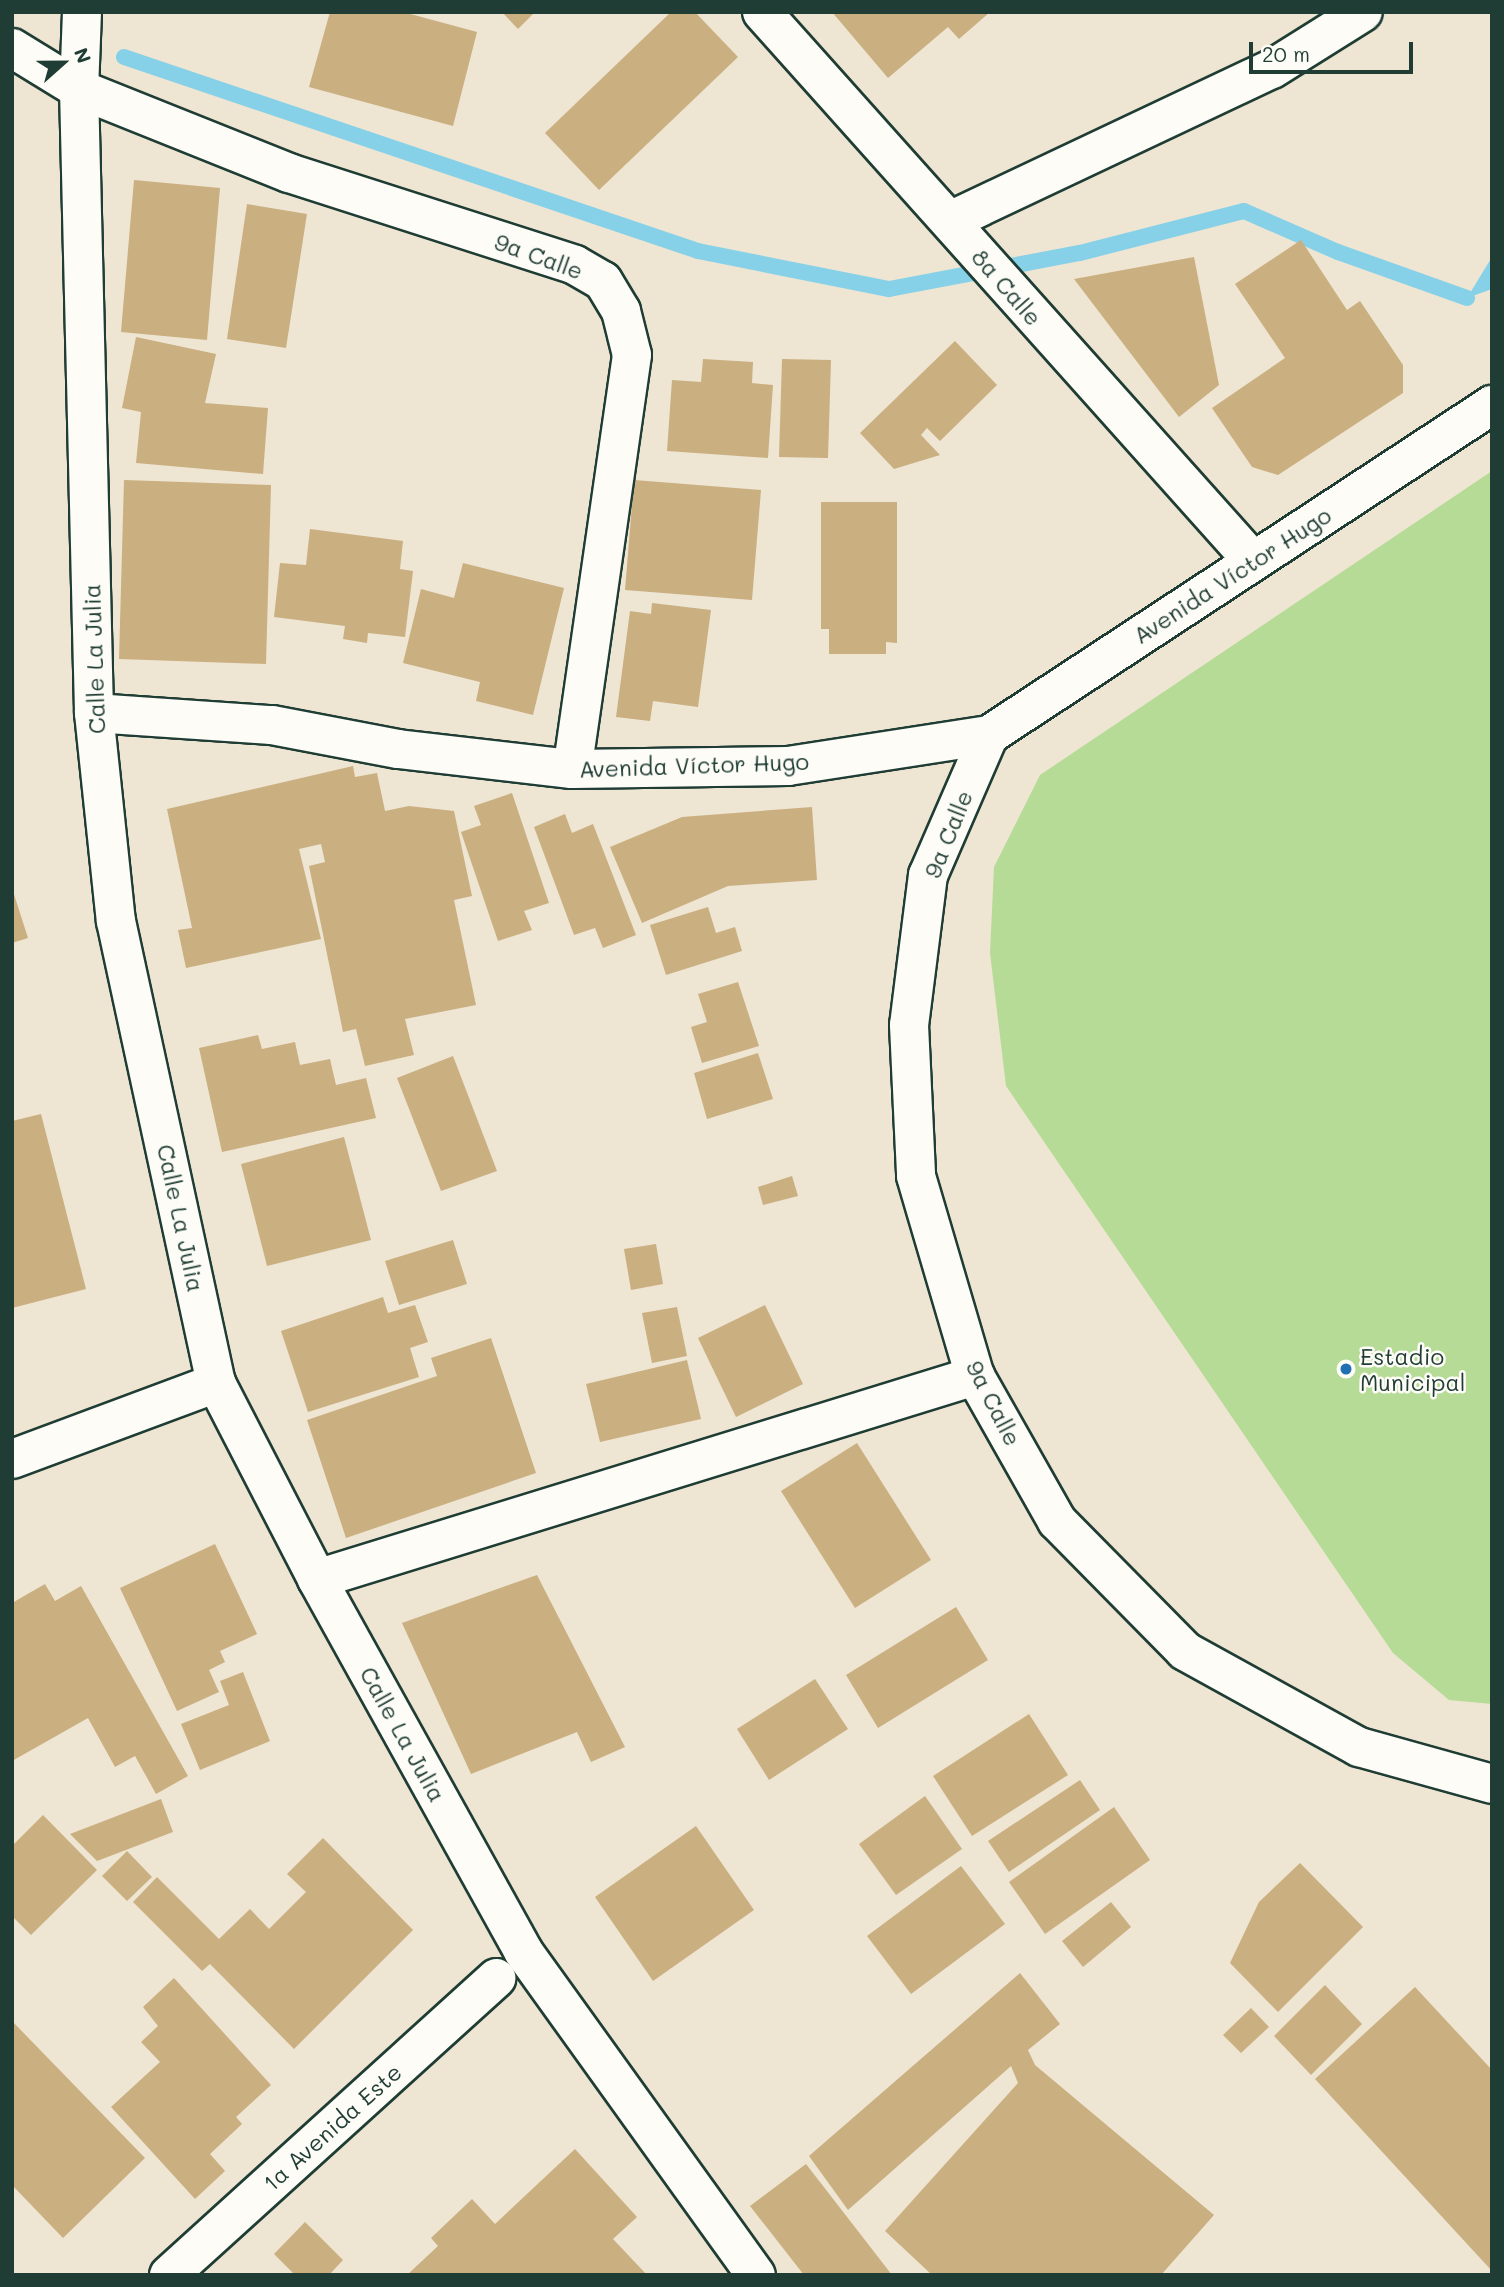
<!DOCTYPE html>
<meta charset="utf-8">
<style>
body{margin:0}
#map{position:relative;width:1504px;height:2287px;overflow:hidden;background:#eee5d3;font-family:Mali,sans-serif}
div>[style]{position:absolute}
.green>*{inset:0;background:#b6db96}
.water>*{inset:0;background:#87d1e8}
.stream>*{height:16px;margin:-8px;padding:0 8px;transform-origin:8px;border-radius:8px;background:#87d1e8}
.building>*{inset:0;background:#caaf80}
.roads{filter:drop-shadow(2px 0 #1f3d34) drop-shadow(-2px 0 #1f3d34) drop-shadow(0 2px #1f3d34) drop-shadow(0 -2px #1f3d34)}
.minor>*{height:38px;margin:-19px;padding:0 19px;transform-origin:19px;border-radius:19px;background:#fdfcf7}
.dots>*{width:19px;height:19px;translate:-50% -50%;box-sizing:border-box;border:4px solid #fdfcf7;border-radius:50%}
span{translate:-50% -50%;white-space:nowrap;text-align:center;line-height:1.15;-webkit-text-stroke:5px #fdfcf7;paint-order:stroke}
.street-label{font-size:23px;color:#1f3d34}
.poi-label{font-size:23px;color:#1f3d34}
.left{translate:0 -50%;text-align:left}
.frame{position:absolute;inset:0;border:14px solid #1f3d34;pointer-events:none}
.north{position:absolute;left:28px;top:28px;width:70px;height:70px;-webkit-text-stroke:5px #fdfcf7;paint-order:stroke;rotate:69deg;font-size:19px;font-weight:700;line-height:28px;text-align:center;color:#1f3d34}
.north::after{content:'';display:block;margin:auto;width:24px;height:32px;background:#1f3d34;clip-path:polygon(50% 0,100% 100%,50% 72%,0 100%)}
.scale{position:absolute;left:1249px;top:42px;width:164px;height:32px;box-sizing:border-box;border:4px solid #1f3d34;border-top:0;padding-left:9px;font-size:21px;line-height:24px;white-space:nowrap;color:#1f3d34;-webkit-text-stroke:5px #fdfcf7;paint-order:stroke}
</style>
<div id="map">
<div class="green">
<div style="clip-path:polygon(1492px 471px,1492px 1704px,1449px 1700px,1393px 1653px,1006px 1086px,990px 953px,994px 867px,1040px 775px)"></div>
</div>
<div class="water">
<div style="clip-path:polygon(1492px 257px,1492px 289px,1467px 298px)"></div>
</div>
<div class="stream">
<div style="left:124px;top:57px;width:606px;rotate:18.67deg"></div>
<div style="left:698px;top:251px;width:195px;rotate:11.3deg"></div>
<div style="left:889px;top:289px;width:194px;rotate:-10.7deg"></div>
<div style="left:1080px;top:253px;width:169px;rotate:-14.4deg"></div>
<div style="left:1244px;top:211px;width:103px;rotate:23.6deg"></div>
<div style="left:1338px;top:252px;width:137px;rotate:19.6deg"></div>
</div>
<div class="building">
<div style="clip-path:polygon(330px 12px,403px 12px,477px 32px,453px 126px,309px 87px)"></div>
<div style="clip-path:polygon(502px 12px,535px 12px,518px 29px)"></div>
<div style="clip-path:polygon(671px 12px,695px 12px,738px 57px,599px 190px,545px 133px)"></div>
<div style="clip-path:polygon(832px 12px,990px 12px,959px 39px,948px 27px,888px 78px)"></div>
<div style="clip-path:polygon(134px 180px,220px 188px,207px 340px,121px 332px)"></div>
<div style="clip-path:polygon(247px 204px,307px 214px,286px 348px,227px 339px)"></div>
<div style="clip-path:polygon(1301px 240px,1347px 310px,1360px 301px,1403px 365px,1403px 393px,1278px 475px,1252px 467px,1212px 408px,1285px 358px,1235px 284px)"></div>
<div style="clip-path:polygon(1194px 257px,1219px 385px,1179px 417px,1074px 279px)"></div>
<div style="clip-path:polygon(136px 337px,216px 354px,205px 403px,268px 408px,263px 474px,136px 463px,141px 412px,122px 408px)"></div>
<div style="clip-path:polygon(955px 341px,997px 385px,940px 441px,927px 428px,921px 435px,940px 455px,894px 469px,860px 433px)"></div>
<div style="clip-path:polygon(703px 359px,753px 362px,752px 383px,773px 385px,768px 458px,667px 451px,672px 380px,701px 382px)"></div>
<div style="clip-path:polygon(782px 359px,831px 360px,828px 458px,779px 457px)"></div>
<div style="clip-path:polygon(124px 480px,271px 485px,266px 664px,119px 659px)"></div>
<div style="clip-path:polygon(634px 480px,761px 490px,752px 600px,625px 590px)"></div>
<div style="clip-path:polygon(821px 502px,897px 502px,897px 643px,886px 642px,886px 654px,829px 654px,829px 629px,821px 629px)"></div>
<div style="clip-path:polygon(310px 529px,403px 541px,400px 569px,413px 571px,405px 637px,368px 633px,367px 643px,343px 639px,345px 626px,274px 617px,280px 563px,306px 565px)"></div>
<div style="clip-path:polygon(463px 563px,564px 588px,533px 715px,476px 701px,480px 682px,403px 663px,421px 589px,454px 598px)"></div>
<div style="clip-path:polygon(652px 603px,711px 610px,698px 707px,653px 701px,650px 721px,616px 717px,630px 611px,651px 614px)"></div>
<div style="clip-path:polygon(353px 766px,355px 777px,377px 773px,385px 811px,409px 806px,454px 811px,472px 896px,454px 900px,476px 1005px,405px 1019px,414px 1055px,365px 1066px,356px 1029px,343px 1032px,309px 866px,325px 862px,321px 844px,299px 849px,321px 939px,186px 968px,178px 930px,192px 928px,167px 809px)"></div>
<div style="clip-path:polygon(512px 793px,549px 903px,524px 911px,532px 930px,498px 941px,461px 832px,481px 825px,474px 806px)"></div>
<div style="clip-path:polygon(812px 807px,817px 880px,728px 886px,642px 923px,610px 847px,682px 817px)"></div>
<div style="clip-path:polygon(565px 814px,572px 833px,593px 824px,636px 935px,603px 948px,595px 928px,574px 935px,534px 827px)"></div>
<div style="clip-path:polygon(12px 888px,28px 938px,12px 943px)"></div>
<div style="clip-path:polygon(708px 907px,716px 933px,735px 927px,742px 951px,666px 975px,650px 925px)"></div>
<div style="clip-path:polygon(738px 982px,759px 1046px,702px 1063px,691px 1027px,707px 1022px,698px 994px)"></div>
<div style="clip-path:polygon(258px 1035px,262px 1049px,295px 1042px,300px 1065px,330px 1059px,336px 1085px,366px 1078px,376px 1118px,222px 1152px,199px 1048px)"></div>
<div style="clip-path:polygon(758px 1053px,773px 1099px,707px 1119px,694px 1073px)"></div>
<div style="clip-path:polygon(453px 1056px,497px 1171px,441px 1191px,397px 1078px)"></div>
<div style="clip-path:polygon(41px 1114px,86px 1289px,12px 1308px,12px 1121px)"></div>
<div style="clip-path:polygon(344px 1137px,371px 1240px,267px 1266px,241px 1164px)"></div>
<div style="clip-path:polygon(792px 1176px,798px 1196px,763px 1205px,758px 1187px)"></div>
<div style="clip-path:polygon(453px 1240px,467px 1284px,399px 1305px,385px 1261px)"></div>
<div style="clip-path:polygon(656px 1244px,663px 1284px,631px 1290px,624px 1249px)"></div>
<div style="clip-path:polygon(383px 1297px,388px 1313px,415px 1305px,428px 1342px,410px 1348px,419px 1377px,308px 1412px,281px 1331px)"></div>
<div style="clip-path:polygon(765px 1305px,803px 1384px,736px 1417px,698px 1338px)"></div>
<div style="clip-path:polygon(677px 1307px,687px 1356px,652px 1363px,642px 1313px)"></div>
<div style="clip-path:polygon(491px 1338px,536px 1473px,346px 1538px,307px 1420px,437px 1376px,431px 1358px)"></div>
<div style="clip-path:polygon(687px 1360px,701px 1419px,600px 1442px,586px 1384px)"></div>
<div style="clip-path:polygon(857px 1443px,931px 1560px,855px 1608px,781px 1491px)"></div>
<div style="clip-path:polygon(215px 1544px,257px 1634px,220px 1651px,225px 1662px,209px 1670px,219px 1692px,177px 1711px,120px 1588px)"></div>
<div style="clip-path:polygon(537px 1575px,625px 1747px,591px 1762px,577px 1732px,471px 1774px,402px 1623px)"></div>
<div style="clip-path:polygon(45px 1584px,55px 1601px,81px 1586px,188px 1776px,156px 1794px,135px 1756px,115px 1767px,88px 1718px,12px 1761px,12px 1603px)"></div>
<div style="clip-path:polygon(956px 1607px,988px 1660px,878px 1728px,846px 1675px)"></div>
<div style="clip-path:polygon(243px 1672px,270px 1741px,200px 1770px,181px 1724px,229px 1705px,220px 1681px)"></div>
<div style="clip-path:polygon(815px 1679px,848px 1729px,769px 1780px,737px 1729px)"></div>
<div style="clip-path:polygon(1029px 1714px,1068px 1775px,972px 1836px,933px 1776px)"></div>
<div style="clip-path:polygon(1080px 1780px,1100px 1810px,1009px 1872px,988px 1841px)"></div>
<div style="clip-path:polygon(925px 1796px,962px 1849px,896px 1895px,859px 1844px)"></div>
<div style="clip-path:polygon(161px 1799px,173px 1832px,97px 1861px,70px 1834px)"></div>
<div style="clip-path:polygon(1114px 1807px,1150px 1860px,1045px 1934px,1009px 1882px)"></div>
<div style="clip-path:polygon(43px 1815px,97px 1870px,31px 1935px,12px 1916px,12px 1846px)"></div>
<div style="clip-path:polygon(696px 1826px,754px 1910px,653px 1981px,595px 1897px)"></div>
<div style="clip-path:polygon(323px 1838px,413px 1930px,294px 2049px,210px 1964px,202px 1971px,133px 1902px,157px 1877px,219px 1939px,250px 1909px,269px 1929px,306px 1892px,287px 1874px)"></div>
<div style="clip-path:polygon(127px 1851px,152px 1877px,127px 1901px,102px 1876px)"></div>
<div style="clip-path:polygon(1300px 1863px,1363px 1927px,1278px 2012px,1230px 1963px,1259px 1902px)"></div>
<div style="clip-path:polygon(961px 1866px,1005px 1924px,911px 1994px,867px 1936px)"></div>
<div style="clip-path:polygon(1111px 1902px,1131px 1927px,1083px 1967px,1062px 1941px)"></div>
<div style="clip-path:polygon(1020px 1973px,1060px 2024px,1028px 2050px,1035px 2065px,1214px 2215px,1161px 2275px,932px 2275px,885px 2231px,1018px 2083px,1011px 2066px,848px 2210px,809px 2156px)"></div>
<div style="clip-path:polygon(174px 1978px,271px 2085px,236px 2117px,242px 2124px,210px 2154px,225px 2171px,195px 2199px,111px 2107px,160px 2062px,141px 2042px,158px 2026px,143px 2007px)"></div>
<div style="clip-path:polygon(1325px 1985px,1362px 2024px,1311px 2075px,1274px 2036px)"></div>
<div style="clip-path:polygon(1415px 1987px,1492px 2070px,1492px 2271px,1315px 2079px)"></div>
<div style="clip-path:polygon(1251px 2008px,1269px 2027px,1241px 2053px,1223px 2035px)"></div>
<div style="clip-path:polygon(12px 2021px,145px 2158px,63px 2238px,12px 2185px)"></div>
<div style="clip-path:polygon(575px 2149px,637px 2217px,613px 2239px,647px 2275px,407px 2275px,438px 2246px,431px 2238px,472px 2199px,495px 2224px)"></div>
<div style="clip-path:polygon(806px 2164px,892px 2275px,804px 2275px,750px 2206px)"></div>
<div style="clip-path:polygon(305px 2222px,343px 2260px,329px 2275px,295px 2275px,274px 2254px)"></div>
</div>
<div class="roads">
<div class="minor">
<div style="left:82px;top:12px;width:77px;rotate:92.2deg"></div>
<div style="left:79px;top:89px;width:624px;rotate:88.62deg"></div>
<div style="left:94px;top:713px;width:209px;rotate:84deg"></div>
<div style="left:116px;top:921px;width:473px;rotate:77.8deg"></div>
<div style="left:216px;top:1383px;width:220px;rotate:62.7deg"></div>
<div style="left:317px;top:1579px;width:425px;rotate:61deg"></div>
<div style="left:523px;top:1951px;width:399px;rotate:54.3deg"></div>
<div style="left:762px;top:12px;width:737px;rotate:48.19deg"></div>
<div style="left:12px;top:48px;width:79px;rotate:31.5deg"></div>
<div style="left:79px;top:89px;width:226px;rotate:21.8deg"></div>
<div style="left:289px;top:173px;width:300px;rotate:17.8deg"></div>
<div style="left:575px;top:265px;width:32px;rotate:30deg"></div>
<div style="left:603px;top:281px;width:35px;rotate:59deg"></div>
<div style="left:621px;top:311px;width:45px;rotate:76deg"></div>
<div style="left:632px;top:355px;width:418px;rotate:98.2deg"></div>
<div style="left:950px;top:221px;width:356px;rotate:-25.3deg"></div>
<div style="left:1272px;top:69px;width:107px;rotate:-32.1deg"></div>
<div style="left:94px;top:713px;width:178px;rotate:3.9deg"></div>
<div style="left:272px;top:725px;width:128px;rotate:10.8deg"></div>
<div style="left:398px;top:749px;width:175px;rotate:6.6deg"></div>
<div style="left:572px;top:769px;width:216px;rotate:-0.8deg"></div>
<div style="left:788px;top:766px;width:203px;rotate:-8.8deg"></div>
<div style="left:989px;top:735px;width:602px;rotate:-33.27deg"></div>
<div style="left:989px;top:735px;width:153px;rotate:113.5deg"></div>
<div style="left:928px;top:875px;width:151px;rotate:97.2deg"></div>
<div style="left:909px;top:1025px;width:151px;rotate:87.3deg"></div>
<div style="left:916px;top:1176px;width:209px;rotate:73.6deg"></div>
<div style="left:975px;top:1376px;width:167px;rotate:60.5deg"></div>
<div style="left:1057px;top:1521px;width:182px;rotate:45.4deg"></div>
<div style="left:1185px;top:1651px;width:199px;rotate:28.9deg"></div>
<div style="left:1359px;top:1747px;width:138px;rotate:15.5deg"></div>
<div style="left:12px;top:1459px;width:218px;rotate:-20.4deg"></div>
<div style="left:317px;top:1579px;width:689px;rotate:-17.15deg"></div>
<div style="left:169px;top:2275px;width:442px;rotate:-42.2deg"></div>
</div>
</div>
<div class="dots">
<div style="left:1346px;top:1369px;background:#1f6fb2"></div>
</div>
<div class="street-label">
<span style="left:539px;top:256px;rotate:20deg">9a Calle</span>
<span style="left:1007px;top:287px;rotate:49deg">8a Calle</span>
<span style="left:1232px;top:575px;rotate:-33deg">Avenida Víctor Hugo</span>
<span style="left:94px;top:659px;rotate:-92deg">Calle La Julia</span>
<span style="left:694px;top:765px;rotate:-2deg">Avenida Víctor Hugo</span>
<span style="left:948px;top:834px;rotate:-68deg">9a Calle</span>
<span style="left:181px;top:1218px;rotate:78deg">Calle La Julia</span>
<span style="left:994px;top:1403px;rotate:63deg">9a Calle</span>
<span style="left:403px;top:1734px;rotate:61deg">Calle La Julia</span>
<span style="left:332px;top:2127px;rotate:-42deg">1a Avenida Este</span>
</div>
<div class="poi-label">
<span class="left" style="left:1360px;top:1369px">Estadio<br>Municipal</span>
</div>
<div class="frame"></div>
<div class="north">N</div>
<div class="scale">20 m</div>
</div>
